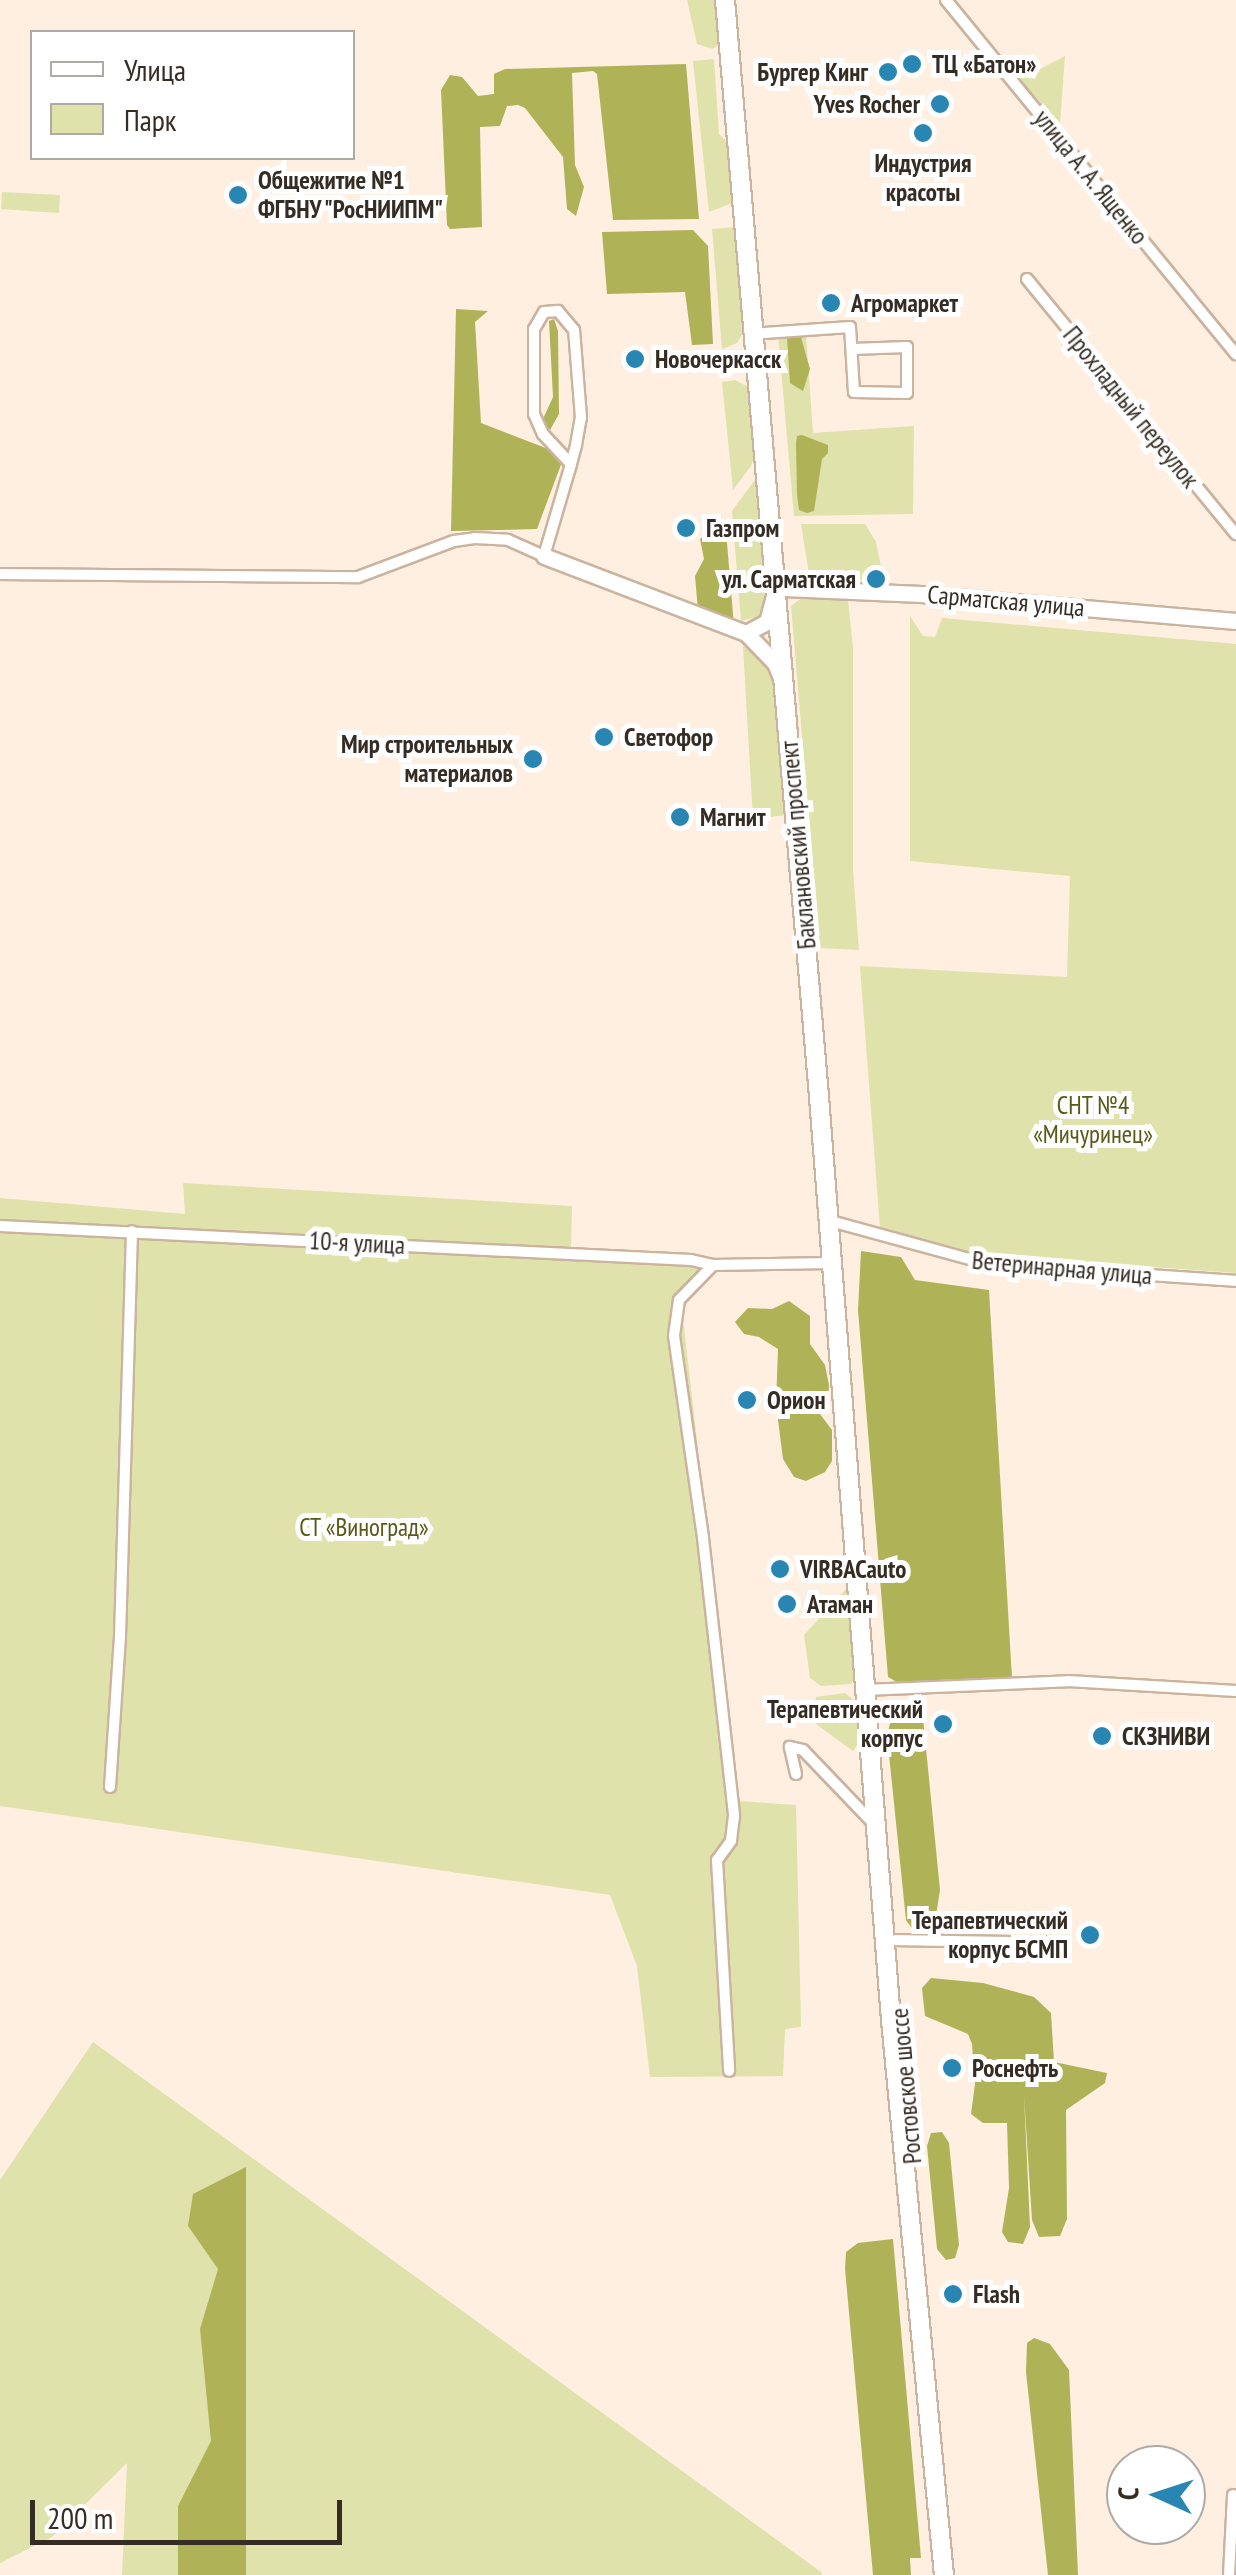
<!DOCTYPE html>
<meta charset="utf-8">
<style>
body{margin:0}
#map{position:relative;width:1236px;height:2575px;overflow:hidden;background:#feefe1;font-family:"PT Sans Narrow",sans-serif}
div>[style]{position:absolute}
.green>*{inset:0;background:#dfe2aa}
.forest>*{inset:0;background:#afb257}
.roads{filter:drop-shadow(2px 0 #cbb39e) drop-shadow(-2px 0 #cbb39e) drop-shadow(0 2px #cbb39e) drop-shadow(0 -2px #cbb39e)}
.street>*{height:10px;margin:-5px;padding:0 5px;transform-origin:5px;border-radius:5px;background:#fff}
.secondary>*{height:15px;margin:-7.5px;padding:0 7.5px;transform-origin:7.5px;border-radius:7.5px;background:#fff}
.primary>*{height:18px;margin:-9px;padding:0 9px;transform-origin:9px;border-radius:9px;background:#fff}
.dots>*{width:28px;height:28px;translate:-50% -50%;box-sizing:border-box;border:5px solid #fff;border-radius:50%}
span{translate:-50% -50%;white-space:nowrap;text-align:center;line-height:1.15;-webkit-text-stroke:10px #fff;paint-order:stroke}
.poi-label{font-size:25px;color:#352c24;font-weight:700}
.left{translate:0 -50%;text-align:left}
.right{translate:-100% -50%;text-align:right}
.street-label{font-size:25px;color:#352c24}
.park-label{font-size:25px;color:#595a17}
.legend{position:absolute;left:30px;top:30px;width:325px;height:130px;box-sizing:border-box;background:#fff;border:2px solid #aeaba7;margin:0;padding:12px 18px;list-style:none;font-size:30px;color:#352c24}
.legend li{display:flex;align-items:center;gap:20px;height:50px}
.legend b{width:50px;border:2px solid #aeaba7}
.north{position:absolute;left:1106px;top:2445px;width:100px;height:100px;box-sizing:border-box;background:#fff;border:2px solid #aeaba7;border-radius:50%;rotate:273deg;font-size:28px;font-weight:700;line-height:40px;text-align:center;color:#352c24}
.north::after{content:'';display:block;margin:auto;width:35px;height:45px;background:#2986b3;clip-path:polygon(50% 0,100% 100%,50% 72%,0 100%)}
.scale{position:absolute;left:30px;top:2500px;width:312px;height:45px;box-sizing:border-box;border:5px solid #352c24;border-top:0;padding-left:12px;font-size:30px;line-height:35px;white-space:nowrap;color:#352c24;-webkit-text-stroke:8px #fff;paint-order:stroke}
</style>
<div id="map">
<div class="green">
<div style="clip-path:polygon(687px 0,717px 0,720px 44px,713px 49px,697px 44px)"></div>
<div style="clip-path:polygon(1065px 56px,1060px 123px,1019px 80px)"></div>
<div style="clip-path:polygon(714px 59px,719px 134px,727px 142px,732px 203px,709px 212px,693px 61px)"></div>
<div style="clip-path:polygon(2px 192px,60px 195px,59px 213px,1px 209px)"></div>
<div style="clip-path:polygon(737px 227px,745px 330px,737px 343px,722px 349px,712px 229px)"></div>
<div style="clip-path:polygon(806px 334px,813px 433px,914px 426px,913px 514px,794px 516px,778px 335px)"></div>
<div style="clip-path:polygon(735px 380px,752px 389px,756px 451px,751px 466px,733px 490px,722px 382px)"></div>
<div style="clip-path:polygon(754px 481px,759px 482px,769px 608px,762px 616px,741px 621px,732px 511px)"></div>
<div style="clip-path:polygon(801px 524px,865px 524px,876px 542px,884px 582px,809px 574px)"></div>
<div style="clip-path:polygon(804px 596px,848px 600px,853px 648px,853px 870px,859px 950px,820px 948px,791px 606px)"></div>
<div style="clip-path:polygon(910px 616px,923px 636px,935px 637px,942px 618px,1236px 644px,1236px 1273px,973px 1254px,880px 1228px,860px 966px,1067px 977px,1070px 876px,910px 861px)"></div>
<div style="clip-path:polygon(743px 646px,768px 663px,777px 683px,786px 815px,753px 819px)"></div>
<div style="clip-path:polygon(183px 1183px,572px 1206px,571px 1251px,720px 1258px,708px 1276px,681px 1301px,738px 1801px,796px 1805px,801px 2027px,785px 2029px,783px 2076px,650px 2077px,637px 1966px,610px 1895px,0 1806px,0 1198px,185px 1214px)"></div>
<div style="clip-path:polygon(848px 1587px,856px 1674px,851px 1684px,821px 1686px,810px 1678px,804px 1635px)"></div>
<div style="clip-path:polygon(845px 1693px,856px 1702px,859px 1743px,853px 1751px,816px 1724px,812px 1715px,816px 1697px)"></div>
<div style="clip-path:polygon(93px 2042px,821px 2572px,822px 2575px,122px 2575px,127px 2463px,52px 2537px,0 2563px,0 2180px)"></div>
</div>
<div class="forest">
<div style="clip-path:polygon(686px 64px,699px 219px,613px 220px,597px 74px,593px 71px,572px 73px,575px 165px,584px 187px,576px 216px,567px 209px,563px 157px,525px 108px,518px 105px,507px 106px,500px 126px,480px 127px,482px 227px,450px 229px,447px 225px,441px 90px,450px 75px,462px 77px,478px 96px,494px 94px,494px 74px,505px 69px)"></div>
<div style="clip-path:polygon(693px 230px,708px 246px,713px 344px,692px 345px,685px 292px,607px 294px,602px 232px)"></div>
<div style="clip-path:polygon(456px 309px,488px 311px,475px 322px,481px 423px,556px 452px,562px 462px,537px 529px,451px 531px)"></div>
<div style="clip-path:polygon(554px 319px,558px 331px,559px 414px,550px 430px,542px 421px,553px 397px,549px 321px)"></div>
<div style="clip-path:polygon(791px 334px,800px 334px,810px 369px,803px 391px,790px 383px,787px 338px)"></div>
<div style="clip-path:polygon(802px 435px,828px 445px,828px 453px,822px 459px,814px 511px,807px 513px,799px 510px,797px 494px,796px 443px,797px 436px)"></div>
<div style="clip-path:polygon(725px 519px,734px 626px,698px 611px,695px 576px,704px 559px,700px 539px)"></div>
<div style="clip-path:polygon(861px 1251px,901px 1257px,915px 1280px,989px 1290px,1012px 1678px,904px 1686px,888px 1677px,858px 1310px)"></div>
<div style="clip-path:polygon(789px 1301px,810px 1316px,810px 1344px,825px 1365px,829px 1385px,828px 1399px,817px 1410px,832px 1430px,832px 1461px,825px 1472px,806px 1481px,794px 1477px,783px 1459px,776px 1404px,778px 1349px,759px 1337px,744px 1334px,735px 1322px,748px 1308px,772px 1309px)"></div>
<div style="clip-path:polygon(904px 1708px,918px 1709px,923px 1718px,940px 1890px,933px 1934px,916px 1934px,906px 1920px,887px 1735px,892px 1716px)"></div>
<div style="clip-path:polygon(931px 1978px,983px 1983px,1034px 1997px,1051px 2013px,1054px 2062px,1107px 2073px,1105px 2083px,1066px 2110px,1067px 2219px,1060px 2236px,1039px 2237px,1032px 2220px,1024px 2095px,1030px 2227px,1023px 2244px,1008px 2242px,1002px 2232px,1009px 2188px,1007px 2123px,983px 2123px,971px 2114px,975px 2084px,972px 2044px,968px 2034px,925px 2016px,922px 1988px)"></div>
<div style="clip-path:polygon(942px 2132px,949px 2143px,959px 2245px,955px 2258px,946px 2260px,937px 2249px,927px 2146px,931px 2133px)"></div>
<div style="clip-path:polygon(246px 2167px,246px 2575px,178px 2575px,178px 2506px,211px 2441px,200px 2329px,218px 2269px,188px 2226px,193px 2194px)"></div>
<div style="clip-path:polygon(893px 2239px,921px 2558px,910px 2558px,911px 2575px,873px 2575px,845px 2269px,846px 2252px,858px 2243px)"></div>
<div style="clip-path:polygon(1034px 2338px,1050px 2344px,1069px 2370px,1078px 2575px,1048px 2575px,1026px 2372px,1027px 2343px)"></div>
</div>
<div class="roads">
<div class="street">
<div style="left:946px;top:0;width:458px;rotate:50.7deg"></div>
<div style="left:1027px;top:279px;width:330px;rotate:50.7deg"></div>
<div style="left:764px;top:333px;width:86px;rotate:-4deg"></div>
<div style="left:850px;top:327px;width:65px;rotate:86.5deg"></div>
<div style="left:854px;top:392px;width:53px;rotate:1.1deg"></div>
<div style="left:907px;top:393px;width:46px;rotate:-90deg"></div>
<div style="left:907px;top:347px;width:55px;rotate:177.9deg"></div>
<div style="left:0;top:574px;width:358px;rotate:0.5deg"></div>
<div style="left:358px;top:577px;width:103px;rotate:-20.6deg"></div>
<div style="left:454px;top:541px;width:21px;rotate:-8deg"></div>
<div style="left:475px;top:538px;width:33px;rotate:3deg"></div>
<div style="left:508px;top:540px;width:39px;rotate:24deg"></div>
<div style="left:544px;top:556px;width:96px;rotate:-73.6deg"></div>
<div style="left:571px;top:464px;width:20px;rotate:-75deg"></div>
<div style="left:576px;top:445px;width:27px;rotate:-80deg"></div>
<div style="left:581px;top:418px;width:88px;rotate:-94.5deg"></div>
<div style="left:574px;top:330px;width:25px;rotate:-130deg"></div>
<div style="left:558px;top:311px;width:14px;rotate:176deg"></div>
<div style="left:544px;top:312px;width:20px;rotate:120deg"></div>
<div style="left:534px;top:329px;width:85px;rotate:90deg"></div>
<div style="left:534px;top:414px;width:22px;rotate:66deg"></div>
<div style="left:543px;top:434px;width:41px;rotate:47deg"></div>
<div style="left:834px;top:1222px;width:160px;rotate:15.3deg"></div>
<div style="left:988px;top:1264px;width:249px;rotate:3.9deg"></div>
<div style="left:0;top:1226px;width:692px;rotate:2.82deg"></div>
<div style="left:691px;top:1260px;width:23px;rotate:13deg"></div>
<div style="left:713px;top:1265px;width:117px;rotate:-1deg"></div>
<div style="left:713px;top:1265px;width:49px;rotate:134.2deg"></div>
<div style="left:679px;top:1300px;width:36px;rotate:98deg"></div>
<div style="left:674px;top:1336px;width:204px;rotate:81.8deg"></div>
<div style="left:703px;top:1538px;width:280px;rotate:83.6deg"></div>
<div style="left:734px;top:1816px;width:25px;rotate:97deg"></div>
<div style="left:731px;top:1841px;width:24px;rotate:126deg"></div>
<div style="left:717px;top:1860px;width:211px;rotate:86.7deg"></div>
<div style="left:865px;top:1690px;width:203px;rotate:-2.5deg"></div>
<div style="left:1068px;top:1681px;width:168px;rotate:3.4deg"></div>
<div style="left:796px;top:1774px;width:28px;rotate:-103deg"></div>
<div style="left:790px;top:1747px;width:13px;rotate:13deg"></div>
<div style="left:803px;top:1750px;width:103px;rotate:46.2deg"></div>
<div style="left:110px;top:1787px;width:151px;rotate:-86.2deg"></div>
<div style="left:120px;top:1636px;width:405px;rotate:-88.3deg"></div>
<div style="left:896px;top:1940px;width:169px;rotate:1deg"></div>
<div style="left:1229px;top:2575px;width:80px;rotate:-87.1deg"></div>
</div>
<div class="secondary">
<div style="left:544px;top:556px;width:216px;rotate:20.9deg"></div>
<div style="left:746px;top:633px;width:42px;rotate:46deg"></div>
<div style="left:775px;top:663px;width:16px;rotate:68deg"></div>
<div style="left:746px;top:633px;width:24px;rotate:-28deg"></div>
<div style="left:767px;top:622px;width:34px;rotate:-75deg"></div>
<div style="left:776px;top:589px;width:8px;rotate:-7deg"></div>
<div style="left:784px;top:588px;width:137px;rotate:2.5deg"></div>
<div style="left:921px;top:594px;width:316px;rotate:4.9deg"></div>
</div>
<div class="primary">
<div style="left:725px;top:0;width:1101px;rotate:85.1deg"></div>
<div style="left:819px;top:1097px;width:926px;rotate:85.54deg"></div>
<div style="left:891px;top:2020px;width:558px;rotate:84.55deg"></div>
</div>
</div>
<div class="dots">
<div style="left:912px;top:64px;background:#2986b3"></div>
<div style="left:888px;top:72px;background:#2986b3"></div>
<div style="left:940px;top:104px;background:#2986b3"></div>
<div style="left:923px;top:133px;background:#2986b3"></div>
<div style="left:238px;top:195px;background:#2986b3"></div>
<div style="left:831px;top:303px;background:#2986b3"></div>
<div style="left:635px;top:359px;background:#2986b3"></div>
<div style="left:686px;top:528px;background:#2986b3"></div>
<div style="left:876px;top:579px;background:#2986b3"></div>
<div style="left:604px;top:737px;background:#2986b3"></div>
<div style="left:533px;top:759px;background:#2986b3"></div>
<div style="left:680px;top:817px;background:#2986b3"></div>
<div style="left:747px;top:1400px;background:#2986b3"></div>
<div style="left:780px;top:1569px;background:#2986b3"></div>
<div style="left:787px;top:1604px;background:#2986b3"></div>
<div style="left:943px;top:1724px;background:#2986b3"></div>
<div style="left:1102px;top:1736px;background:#2986b3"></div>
<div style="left:1090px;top:1935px;background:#2986b3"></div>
<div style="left:952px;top:2068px;background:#2986b3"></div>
<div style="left:953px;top:2294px;background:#2986b3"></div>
</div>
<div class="poi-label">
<span class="left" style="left:932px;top:64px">ТЦ «Батон»</span>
<span class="right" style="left:868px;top:72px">Бургер Кинг</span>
<span class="right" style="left:920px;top:104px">Yves Rocher</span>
<span style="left:923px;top:178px">Индустрия<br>красоты</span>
<span class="left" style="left:258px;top:195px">Общежитие №1<br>ФГБНУ "РосНИИПМ"</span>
<span class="left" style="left:851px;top:303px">Агромаркет</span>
<span class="left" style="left:655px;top:359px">Новочеркасск</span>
<span class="left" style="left:706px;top:528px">Газпром</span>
<span class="right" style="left:856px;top:579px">ул. Сарматская</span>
<span class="left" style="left:624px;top:737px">Светофор</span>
<span class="right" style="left:513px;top:759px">Мир строительных<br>материалов</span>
<span class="left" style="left:700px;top:817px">Магнит</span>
<span class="left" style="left:767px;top:1400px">Орион</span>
<span class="left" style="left:800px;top:1569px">VIRBACauto</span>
<span class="left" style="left:807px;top:1604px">Атаман</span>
<span class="right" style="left:923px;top:1724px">Терапевтический<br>корпус</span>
<span class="left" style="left:1122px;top:1736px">СКЗНИВИ</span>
<span class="right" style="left:1068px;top:1935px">Терапевтический<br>корпус БСМП</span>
<span class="left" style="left:972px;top:2068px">Роснефть</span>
<span class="left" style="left:973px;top:2294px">Flash</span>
</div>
<div class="street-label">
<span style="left:1091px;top:177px;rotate:51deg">улица А. А. Ященко</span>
<span style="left:1131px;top:407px;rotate:51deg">Прохладный переулок</span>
<span style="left:1006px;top:601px;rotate:5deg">Сарматская улица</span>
<span style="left:798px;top:845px;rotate:-95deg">Баклановский проспект</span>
<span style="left:357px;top:1243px;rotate:3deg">10-я улица</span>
<span style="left:1062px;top:1268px;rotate:5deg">Ветеринарная улица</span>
<span style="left:906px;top:2086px;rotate:-95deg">Ростовское шоссе</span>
</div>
<div class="park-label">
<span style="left:1093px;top:1120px">СНТ №4<br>«Мичуринец»</span>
<span style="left:364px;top:1527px">СТ «Виноград»</span>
</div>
<ul class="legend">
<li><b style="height:12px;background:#fff"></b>Улица</li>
<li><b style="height:28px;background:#dfe2aa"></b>Парк</li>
</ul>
<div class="north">С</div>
<div class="scale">200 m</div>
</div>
